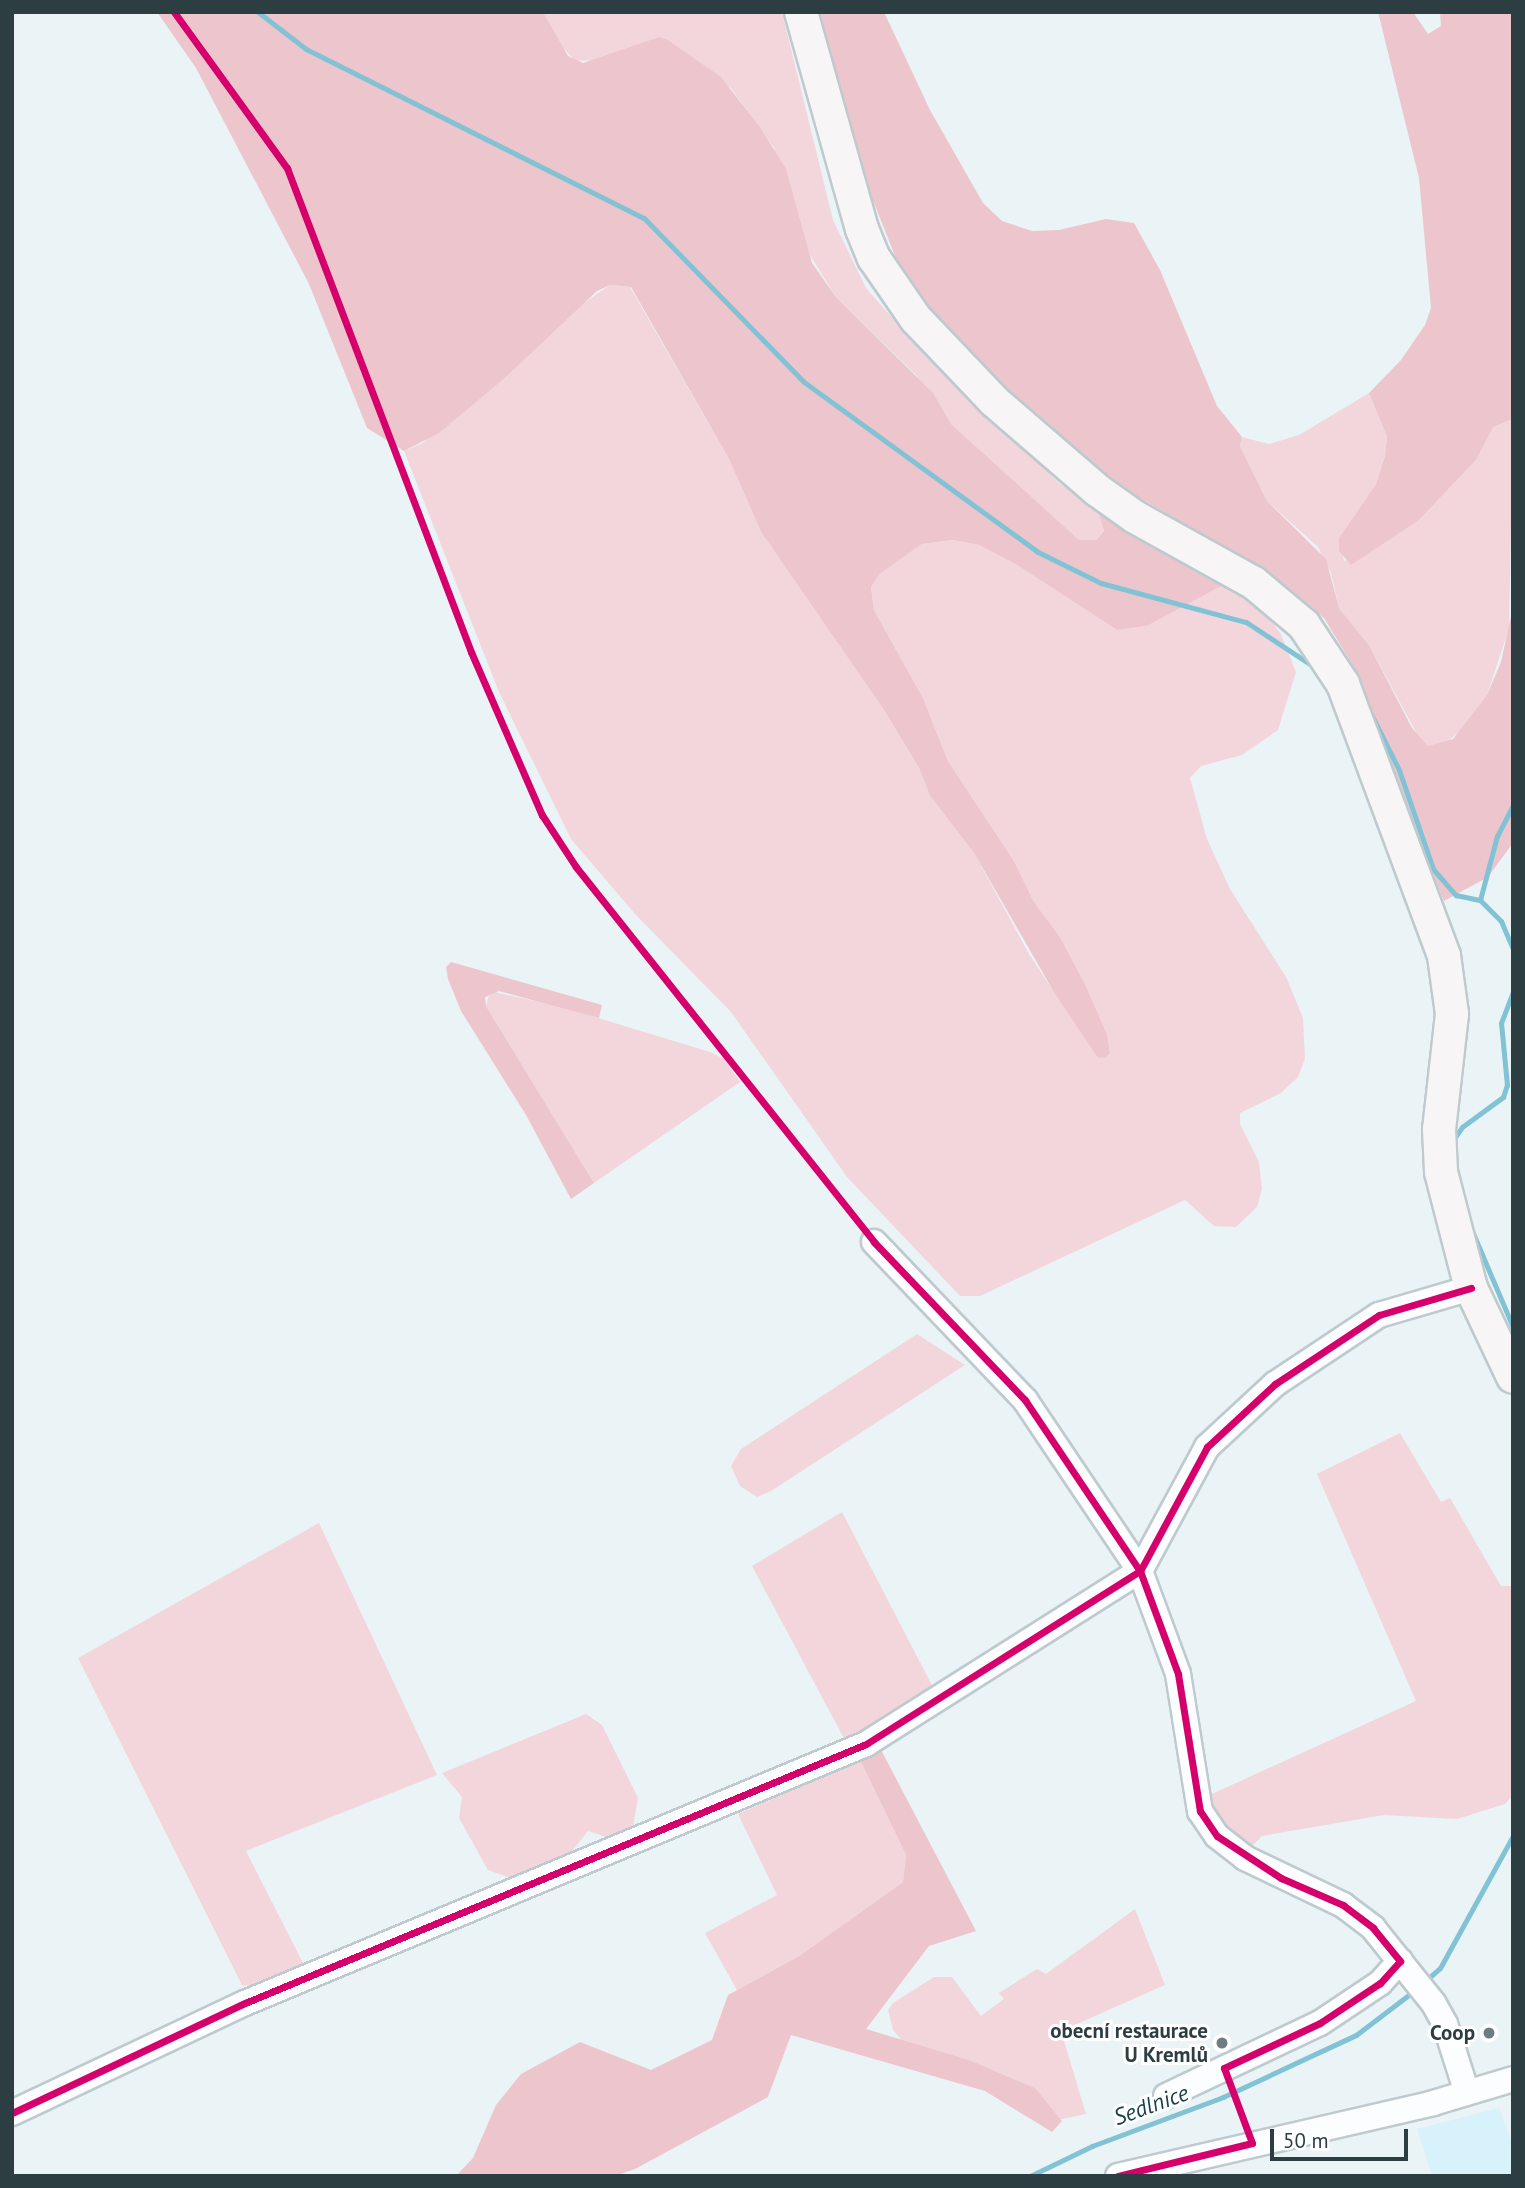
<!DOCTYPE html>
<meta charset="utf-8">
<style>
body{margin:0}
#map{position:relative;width:1525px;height:2188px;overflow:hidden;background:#eaf3f6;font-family:"PT Sans",sans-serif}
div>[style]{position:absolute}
.built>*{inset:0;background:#d7f2fa}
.green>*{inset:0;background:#f3d6dc}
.forest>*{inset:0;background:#edc6cd}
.stream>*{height:5px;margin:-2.5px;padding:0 2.5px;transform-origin:2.5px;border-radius:2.5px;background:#82c2d5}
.roads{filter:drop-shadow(2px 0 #becace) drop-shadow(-2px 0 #becace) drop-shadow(0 2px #becace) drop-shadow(0 -2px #becace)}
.minor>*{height:24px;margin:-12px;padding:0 12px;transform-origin:12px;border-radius:12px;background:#fcfdfe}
.major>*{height:32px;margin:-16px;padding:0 16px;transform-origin:16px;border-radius:16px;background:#f8f5f6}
.cycleway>*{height:7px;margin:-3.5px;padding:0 3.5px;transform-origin:3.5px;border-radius:3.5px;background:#d6006c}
.dots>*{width:19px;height:19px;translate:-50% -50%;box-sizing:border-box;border:4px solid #fff;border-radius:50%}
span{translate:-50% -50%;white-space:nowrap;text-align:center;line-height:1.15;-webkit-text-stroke:6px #fff;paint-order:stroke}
.poi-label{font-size:21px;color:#2d3e43;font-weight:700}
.right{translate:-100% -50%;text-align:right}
.water-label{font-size:23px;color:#19414d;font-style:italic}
.frame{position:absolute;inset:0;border:14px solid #2d3e43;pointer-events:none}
.scale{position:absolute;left:1270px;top:2129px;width:138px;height:32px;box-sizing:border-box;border:4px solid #2d3e43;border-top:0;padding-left:9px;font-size:21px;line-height:24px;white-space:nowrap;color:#2d3e43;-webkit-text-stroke:5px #fff;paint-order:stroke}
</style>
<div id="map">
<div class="built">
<div style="clip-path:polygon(1499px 2108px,1513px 2145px,1513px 2176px,1432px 2176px,1417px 2129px)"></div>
</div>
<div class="green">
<div style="clip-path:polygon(543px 12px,782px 12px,833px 220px,866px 288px,917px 346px,1058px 482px,1098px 512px,1104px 531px,1096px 540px,1079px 540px,1067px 531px,951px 424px,916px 375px,836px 297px,805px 247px,774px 148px,731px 88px,659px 37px,598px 60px,575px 61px,558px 42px)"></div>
<div style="clip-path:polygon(610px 285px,630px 287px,729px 459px,761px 532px,884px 710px,919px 768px,930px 796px,974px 853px,1029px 954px,1097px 1057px,1110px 1053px,1107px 1034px,1085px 984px,1060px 937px,1034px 902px,1014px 861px,948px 761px,923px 698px,874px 610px,871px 587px,880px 574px,922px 544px,953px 540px,979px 545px,1017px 565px,1117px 630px,1147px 626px,1227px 583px,1258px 604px,1281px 634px,1296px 672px,1278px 730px,1242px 755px,1201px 766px,1190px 778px,1207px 839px,1230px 889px,1286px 977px,1303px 1018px,1305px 1059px,1298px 1077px,1281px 1093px,1240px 1113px,1240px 1124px,1259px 1162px,1262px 1189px,1257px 1207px,1236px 1227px,1214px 1226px,1185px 1200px,980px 1296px,960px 1296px,847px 1177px,731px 1012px,635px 914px,571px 839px,499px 692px,404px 451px,421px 444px,506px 377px,568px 314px)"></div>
<div style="clip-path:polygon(1369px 393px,1387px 437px,1385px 456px,1376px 484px,1339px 538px,1344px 561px,1419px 520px,1476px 460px,1492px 427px,1513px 419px,1509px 628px,1487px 695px,1464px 728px,1443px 745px,1428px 747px,1418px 736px,1369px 645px,1339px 608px,1331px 573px,1318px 547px,1267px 501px,1240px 446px,1242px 437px,1269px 444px,1299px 435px)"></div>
<div style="clip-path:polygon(490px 991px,562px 1007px,710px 1052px,724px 1059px,740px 1082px,594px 1183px,486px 1006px)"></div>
<div style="clip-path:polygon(917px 1334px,965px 1365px,771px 1491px,757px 1497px,740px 1486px,731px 1466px,741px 1449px)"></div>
<div style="clip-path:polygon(1400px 1433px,1441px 1502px,1450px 1498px,1501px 1586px,1513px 1586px,1513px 1795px,1505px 1804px,1457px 1819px,1384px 1815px,1262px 1836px,1247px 1851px,1203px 1798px,1416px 1701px,1317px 1474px)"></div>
<div style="clip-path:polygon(842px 1512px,936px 1693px,847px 1744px,752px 1566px)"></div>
<div style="clip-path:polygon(319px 1523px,437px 1775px,246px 1851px,305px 1967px,254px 1986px,242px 1985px,78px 1658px)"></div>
<div style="clip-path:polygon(586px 1714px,602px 1725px,638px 1798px,633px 1826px,612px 1839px,588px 1831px,569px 1855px,522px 1882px,488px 1870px,459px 1818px,462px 1797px,442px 1773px)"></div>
<div style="clip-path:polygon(860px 1760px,906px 1855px,903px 1882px,799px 1956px,737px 1990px,705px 1933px,777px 1895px,738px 1814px)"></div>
<div style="clip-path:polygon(1135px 1909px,1165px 1985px,1061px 2031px,1086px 2114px,1058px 2120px,1035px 2088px,972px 2061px,904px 2043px,893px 2030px,888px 2010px,893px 2003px,934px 1977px,952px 1977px,981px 2016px,1004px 1999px,999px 1993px,1037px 1969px,1046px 1974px)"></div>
</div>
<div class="forest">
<div style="clip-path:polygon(157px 12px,543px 12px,568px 56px,583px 63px,659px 37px,668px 40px,721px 77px,760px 127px,786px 169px,812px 263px,836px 297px,933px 393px,951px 424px,1079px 540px,1096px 540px,1104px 531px,1098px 512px,1227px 583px,1147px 626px,1117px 630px,1017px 565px,979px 545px,953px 540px,922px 544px,880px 574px,871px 587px,874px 610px,923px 698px,948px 761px,1014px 861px,1034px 902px,1060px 937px,1085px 984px,1107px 1034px,1110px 1053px,1105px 1058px,1097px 1057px,1055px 994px,974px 853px,930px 796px,919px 768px,884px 710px,761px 532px,729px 459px,631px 287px,610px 285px,597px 291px,506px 377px,439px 433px,404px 451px,367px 428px,309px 284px,196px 68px)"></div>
<div style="clip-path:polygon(814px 12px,884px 12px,930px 110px,983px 203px,1002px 221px,1032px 231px,1059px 230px,1106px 219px,1134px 223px,1160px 270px,1217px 406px,1242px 437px,1240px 446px,1267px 501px,1326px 559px,1339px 608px,1369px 645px,1412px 728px,1428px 746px,1453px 739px,1487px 695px,1501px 662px,1513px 607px,1513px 843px,1488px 877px,1444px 901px,1375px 733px,1357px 672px,1324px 618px,1246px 559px,1121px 487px,984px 370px,928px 307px,897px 261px,872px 198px)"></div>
<div style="clip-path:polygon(1378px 12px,1413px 12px,1428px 34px,1441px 26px,1440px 12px,1513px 12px,1513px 419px,1493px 427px,1476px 460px,1419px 520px,1351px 565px,1339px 551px,1339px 538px,1376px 484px,1385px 456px,1387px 437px,1369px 393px,1401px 360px,1425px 325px,1431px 308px,1419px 178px)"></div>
<div style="clip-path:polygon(451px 962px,602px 1005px,599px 1018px,499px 991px,485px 997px,486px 1006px,594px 1183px,571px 1199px,526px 1115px,461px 1011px,448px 979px,446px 967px)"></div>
<div style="clip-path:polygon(880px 1748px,976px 1931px,929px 1946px,866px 2029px,972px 2061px,1035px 2088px,1062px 2121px,1052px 2132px,985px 2091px,791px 2035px,768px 2097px,635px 2169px,615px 2176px,456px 2176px,473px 2158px,496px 2105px,521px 2074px,580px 2042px,651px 2070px,712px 2040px,728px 1995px,799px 1956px,903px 1882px,906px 1855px,860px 1760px)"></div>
</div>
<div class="stream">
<div style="left:258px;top:12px;width:61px;rotate:37.6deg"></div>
<div style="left:306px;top:49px;width:378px;rotate:26.6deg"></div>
<div style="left:644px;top:218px;width:229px;rotate:45.7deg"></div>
<div style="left:804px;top:382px;width:289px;rotate:36deg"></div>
<div style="left:1038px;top:552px;width:70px;rotate:26.2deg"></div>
<div style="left:1101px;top:583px;width:150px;rotate:15.1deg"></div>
<div style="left:1246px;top:622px;width:84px;rotate:33.3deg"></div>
<div style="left:1369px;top:710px;width:67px;rotate:63.4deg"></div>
<div style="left:1399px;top:770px;width:105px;rotate:71deg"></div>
<div style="left:1433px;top:869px;width:35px;rotate:49deg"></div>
<div style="left:1456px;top:895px;width:25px;rotate:12deg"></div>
<div style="left:1513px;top:805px;width:35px;rotate:117deg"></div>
<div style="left:1497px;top:836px;width:66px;rotate:104.9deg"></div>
<div style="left:1480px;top:900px;width:30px;rotate:45deg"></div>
<div style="left:1501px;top:921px;width:30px;rotate:67deg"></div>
<div style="left:1453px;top:1140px;width:16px;rotate:-55deg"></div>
<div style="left:1462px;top:1127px;width:51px;rotate:-36.2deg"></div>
<div style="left:1503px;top:1097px;width:13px;rotate:-72deg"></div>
<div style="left:1507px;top:1085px;width:62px;rotate:-95.5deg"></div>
<div style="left:1501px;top:1023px;width:33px;rotate:-69deg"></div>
<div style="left:1472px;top:1231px;width:104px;rotate:66.9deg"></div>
<div style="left:1424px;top:1982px;width:21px;rotate:-41deg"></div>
<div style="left:1440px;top:1968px;width:151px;rotate:-61.1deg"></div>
<div style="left:1030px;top:2176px;width:69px;rotate:-25.8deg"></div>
<div style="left:1092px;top:2146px;width:140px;rotate:-20.5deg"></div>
<div style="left:1223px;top:2097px;width:147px;rotate:-25deg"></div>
<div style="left:1356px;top:2035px;width:73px;rotate:-37.2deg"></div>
</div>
<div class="roads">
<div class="minor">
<div style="left:874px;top:1242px;width:219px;rotate:46.3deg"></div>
<div style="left:1025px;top:1400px;width:206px;rotate:56.1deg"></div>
<div style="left:1140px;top:1571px;width:110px;rotate:69.7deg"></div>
<div style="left:1178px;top:1674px;width:139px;rotate:80.9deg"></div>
<div style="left:1200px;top:1811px;width:30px;rotate:56deg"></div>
<div style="left:1217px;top:1836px;width:36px;rotate:38deg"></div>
<div style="left:1245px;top:1858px;width:109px;rotate:25.6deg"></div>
<div style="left:1343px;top:1905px;width:38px;rotate:37deg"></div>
<div style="left:1373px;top:1928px;width:97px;rotate:51.2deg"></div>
<div style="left:1434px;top:2004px;width:23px;rotate:61deg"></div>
<div style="left:1445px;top:2024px;width:72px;rotate:72.3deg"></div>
<div style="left:1166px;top:2096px;width:170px;rotate:-25.4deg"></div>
<div style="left:1320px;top:2023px;width:72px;rotate:-33.7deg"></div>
<div style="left:1380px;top:1983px;width:30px;rotate:-48deg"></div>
<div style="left:12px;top:2113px;width:258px;rotate:-25.3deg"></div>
<div style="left:245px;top:2003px;width:673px;rotate:-22.64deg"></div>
<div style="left:866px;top:1744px;width:324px;rotate:-32.3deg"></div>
<div style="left:1140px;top:1571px;width:141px;rotate:-61.6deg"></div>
<div style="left:1207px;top:1447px;width:93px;rotate:-42.8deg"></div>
<div style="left:1275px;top:1384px;width:125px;rotate:-33.6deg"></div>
<div style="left:1379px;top:1315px;width:96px;rotate:-16.4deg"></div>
<div style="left:1118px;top:2176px;width:323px;rotate:-13deg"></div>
<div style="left:1433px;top:2103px;width:84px;rotate:-16.7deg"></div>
</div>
<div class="major">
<div style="left:801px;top:12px;width:225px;rotate:74.3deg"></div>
<div style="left:862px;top:229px;width:31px;rotate:68deg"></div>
<div style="left:874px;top:258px;width:74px;rotate:55.5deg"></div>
<div style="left:916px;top:319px;width:113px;rotate:46.4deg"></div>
<div style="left:994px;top:401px;width:136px;rotate:40.8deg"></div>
<div style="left:1097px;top:490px;width:47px;rotate:35.4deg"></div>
<div style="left:1135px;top:517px;width:136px;rotate:29deg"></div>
<div style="left:1254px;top:583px;width:65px;rotate:40deg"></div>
<div style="left:1304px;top:625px;width:71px;rotate:56.5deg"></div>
<div style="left:1343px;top:684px;width:290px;rotate:69.6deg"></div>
<div style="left:1444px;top:956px;width:59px;rotate:82.1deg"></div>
<div style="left:1452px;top:1014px;width:116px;rotate:96.4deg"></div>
<div style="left:1439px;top:1129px;width:43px;rotate:87.3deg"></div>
<div style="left:1441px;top:1172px;width:120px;rotate:75.5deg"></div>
<div style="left:1471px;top:1288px;width:98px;rotate:64.7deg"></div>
</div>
</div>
<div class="cycleway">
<div style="left:174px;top:12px;width:193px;rotate:54.1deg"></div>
<div style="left:287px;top:168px;width:518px;rotate:69.18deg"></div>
<div style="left:471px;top:652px;width:178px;rotate:66.5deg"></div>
<div style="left:542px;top:815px;width:62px;rotate:56.8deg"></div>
<div style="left:576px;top:867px;width:479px;rotate:51.5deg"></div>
<div style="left:874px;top:1242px;width:219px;rotate:46.3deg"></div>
<div style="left:1025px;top:1400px;width:206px;rotate:56.1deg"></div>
<div style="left:1140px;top:1571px;width:110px;rotate:69.7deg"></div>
<div style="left:1178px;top:1674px;width:139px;rotate:80.9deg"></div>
<div style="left:1200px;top:1811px;width:30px;rotate:56deg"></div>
<div style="left:1217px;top:1836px;width:77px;rotate:33.3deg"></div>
<div style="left:1281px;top:1878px;width:68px;rotate:23.5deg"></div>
<div style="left:1343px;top:1905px;width:38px;rotate:37deg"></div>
<div style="left:1373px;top:1928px;width:43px;rotate:50.7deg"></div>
<div style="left:1400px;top:1961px;width:30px;rotate:132deg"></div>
<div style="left:1380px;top:1983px;width:72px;rotate:146.3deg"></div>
<div style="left:1320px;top:2023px;width:106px;rotate:154.9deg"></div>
<div style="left:1224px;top:2068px;width:80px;rotate:69.5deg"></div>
<div style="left:1252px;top:2143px;width:138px;rotate:166.2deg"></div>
<div style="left:12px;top:2113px;width:258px;rotate:-25.3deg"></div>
<div style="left:245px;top:2003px;width:673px;rotate:-22.64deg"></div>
<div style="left:866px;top:1744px;width:324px;rotate:-32.3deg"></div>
<div style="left:1140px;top:1571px;width:141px;rotate:-61.6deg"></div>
<div style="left:1207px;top:1447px;width:93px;rotate:-42.8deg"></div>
<div style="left:1275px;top:1384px;width:125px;rotate:-33.6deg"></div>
<div style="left:1379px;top:1315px;width:96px;rotate:-16.4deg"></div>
</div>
<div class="dots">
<div style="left:1489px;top:2033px;background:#6f7d82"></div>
<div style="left:1222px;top:2043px;background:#6f7d82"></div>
</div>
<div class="poi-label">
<span class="right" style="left:1208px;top:2043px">obecní restaurace<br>U Kremlů</span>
<span class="right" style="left:1475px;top:2033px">Coop</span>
</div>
<div class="water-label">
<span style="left:1151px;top:2105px;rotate:-20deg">Sedlnice</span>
</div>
<div class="frame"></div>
<div class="scale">50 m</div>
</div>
